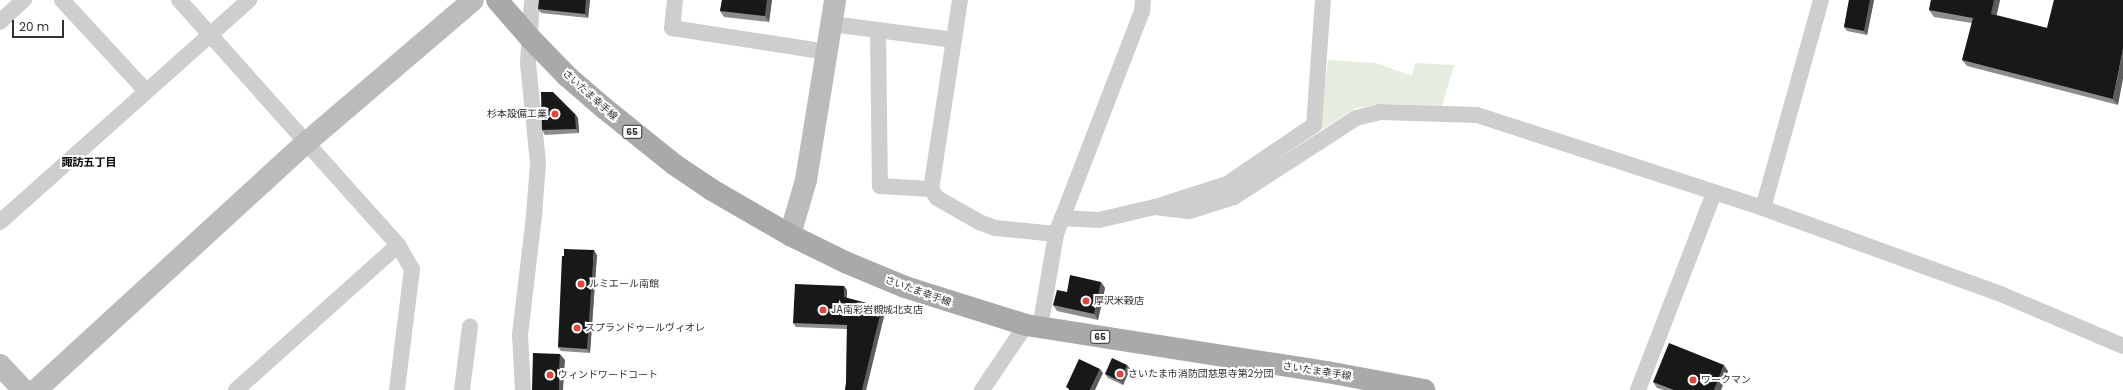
<!DOCTYPE html>
<meta charset="utf-8">
<style>
body{margin:0}
#map{position:relative;width:2123px;height:390px;overflow:hidden;background:#fff;font-family:Poppins,"Noto Sans JP",sans-serif}
div>[style]{position:absolute}
.green>*{inset:0;background:#e5ede0}
.street>*{height:16px;margin:-8px;padding:0 8px;transform-origin:8px;border-radius:8px;background:#cecece}
.secondary>*{height:22px;margin:-11px;padding:0 11px;transform-origin:11px;border-radius:11px;background:#bbb}
.primary>*{height:22px;margin:-11px;padding:0 11px;transform-origin:11px;border-radius:11px;background:#a9a9a9}
.wall>*{inset:0;background:#8c8c8c}
.shaded-wall>*{inset:0;background:#5d5d5d}
.building>*{inset:0;background:#181818}
.dots>*{width:11px;height:11px;translate:-50% -50%;box-sizing:border-box;border:2px solid #fff;border-radius:50%}
span{translate:-50% -50%;white-space:nowrap;text-align:center;line-height:1.15;-webkit-text-stroke:4px #fff;paint-order:stroke}
.shield-label span{padding:1px 3px;background:#fff;border:1px solid;border-radius:3px;-webkit-text-stroke-width:0}
.shield-label{font-size:9px;color:#313131;font-weight:700}
.street-label{font-size:10px;color:#313131}
.poi-label{font-size:10px;color:#313131}
.right{translate:-100% -50%;text-align:right}
.left{translate:0 -50%;text-align:left}
.neighbourhood-label{font-size:11px;color:#000;font-weight:700}
.scale{position:absolute;left:12px;top:20px;width:52px;height:18px;box-sizing:border-box;border:2px solid #313131;border-top:0;padding-left:5px;font-size:12px;line-height:14px;white-space:nowrap;color:#313131;-webkit-text-stroke:3px #fff;paint-order:stroke}
</style>
<div id="map">
<div class="green">
<div style="clip-path:polygon(1328px 60px,1376px 63px,1412px 76px,1415px 63px,1454px 65px,1442px 106px,1390px 104px,1356px 108px,1319px 131px)"></div>
</div>
<div class="street">
<div style="left:62px;top:0;width:124px;rotate:47.3deg"></div>
<div style="left:179px;top:0;width:329px;rotate:48.2deg"></div>
<div style="left:398px;top:245px;width:28px;rotate:60deg"></div>
<div style="left:412px;top:269px;width:122px;rotate:97.1deg"></div>
<div style="left:675px;top:0;width:28px;rotate:96deg"></div>
<div style="left:672px;top:28px;width:157px;rotate:8.8deg"></div>
<div style="left:960px;top:0;width:191px;rotate:98.7deg"></div>
<div style="left:931px;top:189px;width:11px;rotate:56deg"></div>
<div style="left:937px;top:198px;width:48px;rotate:29.7deg"></div>
<div style="left:979px;top:222px;width:17px;rotate:21deg"></div>
<div style="left:995px;top:228px;width:61px;rotate:5.6deg"></div>
<div style="left:0;top:22px;width:33px;rotate:-43deg"></div>
<div style="left:832px;top:24px;width:123px;rotate:7.5deg"></div>
<div style="left:878px;top:30px;width:156px;rotate:89.3deg"></div>
<div style="left:880px;top:186px;width:51px;rotate:3.4deg"></div>
<div style="left:1155px;top:207px;width:35px;rotate:7deg"></div>
<div style="left:1190px;top:211px;width:46px;rotate:-17.7deg"></div>
<div style="left:1234px;top:197px;width:145px;rotate:-32.9deg"></div>
<div style="left:1356px;top:118px;width:25px;rotate:-14deg"></div>
<div style="left:1380px;top:112px;width:97px;rotate:1.8deg"></div>
<div style="left:1477px;top:115px;width:301px;rotate:18deg"></div>
<div style="left:1763px;top:208px;width:255px;rotate:19.9deg"></div>
<div style="left:2003px;top:295px;width:130px;rotate:23deg"></div>
<div style="left:1763px;top:208px;width:216px;rotate:-74.4deg"></div>
<div style="left:1062px;top:218px;width:37px;rotate:3deg"></div>
<div style="left:1099px;top:220px;width:57px;rotate:-13.1deg"></div>
<div style="left:1155px;top:207px;width:76px;rotate:-17.7deg"></div>
<div style="left:1227px;top:184px;width:105px;rotate:-34.1deg"></div>
<div style="left:1314px;top:125px;width:125px;rotate:-85.9deg"></div>
<div style="left:0;top:222px;width:334px;rotate:-41.7deg"></div>
<div style="left:1040px;top:328px;width:95px;rotate:-80.3deg"></div>
<div style="left:1056px;top:234px;width:239px;rotate:-68.9deg"></div>
<div style="left:1142px;top:11px;width:11px;rotate:-85deg"></div>
<div style="left:236px;top:390px;width:217px;rotate:-41.8deg"></div>
<div style="left:462px;top:390px;width:64px;rotate:-82.8deg"></div>
<div style="left:523px;top:390px;width:55px;rotate:-93.1deg"></div>
<div style="left:520px;top:335px;width:120px;rotate:-83.3deg"></div>
<div style="left:534px;top:216px;width:53px;rotate:-85.7deg"></div>
<div style="left:538px;top:163px;width:101px;rotate:-95.7deg"></div>
<div style="left:528px;top:62px;width:62px;rotate:-86.3deg"></div>
<div style="left:982px;top:390px;width:78px;rotate:-55.9deg"></div>
<div style="left:1638px;top:390px;width:211px;rotate:-68.9deg"></div>
</div>
<div class="secondary">
<div style="left:790px;top:235px;width:57px;rotate:-73.8deg"></div>
<div style="left:806px;top:180px;width:182px;rotate:-80.8deg"></div>
<div style="left:0;top:365px;width:34px;rotate:47deg"></div>
<div style="left:36px;top:390px;width:367px;rotate:-42.5deg"></div>
<div style="left:307px;top:142px;width:218px;rotate:-40.5deg"></div>
</div>
<div class="primary">
<div style="left:497px;top:0;width:52px;rotate:48.9deg"></div>
<div style="left:531px;top:39px;width:53px;rotate:45.8deg"></div>
<div style="left:568px;top:77px;width:48px;rotate:40.7deg"></div>
<div style="left:604px;top:108px;width:91px;rotate:38.8deg"></div>
<div style="left:675px;top:165px;width:45px;rotate:34deg"></div>
<div style="left:712px;top:190px;width:90px;rotate:30deg"></div>
<div style="left:790px;top:235px;width:61px;rotate:26.1deg"></div>
<div style="left:845px;top:262px;width:65px;rotate:22.6deg"></div>
<div style="left:905px;top:287px;width:127px;rotate:17.4deg"></div>
<div style="left:1026px;top:325px;width:305px;rotate:8.9deg"></div>
<div style="left:1327px;top:372px;width:99px;rotate:10.5deg"></div>
</div>
<div class="wall">
<div style="clip-path:polygon(590px 0,588px 18px,541px 13px,538px 9px)"></div>
<div style="clip-path:polygon(722px 0,772px 0,769px 22px,724px 17px,720px 11px)"></div>
<div style="clip-path:polygon(1849px 0,1874px 0,1867px 35px,1847px 31px,1844px 27px)"></div>
<div style="clip-path:polygon(1931px 0,2000px 0,1997px 15px,2047px 28px,2054px 0,2118px 105px,1967px 66px,1962px 60px,1972px 23px,1934px 17px,1929px 10px)"></div>
<div style="clip-path:polygon(575px 114px,578px 118px,579px 133px,545px 135px,542px 130px)"></div>
<div style="clip-path:polygon(597px 255px,590px 353px,561px 351px,558px 347px)"></div>
<div style="clip-path:polygon(1101px 282px,1105px 288px,1098px 320px,1057px 311px,1053px 305px,1067px 292px)"></div>
<div style="clip-path:polygon(844px 286px,847px 290px,847px 298px,885px 312px,866px 390px,845px 390px,846px 383px,847px 329px,796px 327px,793px 323px)"></div>
<div style="clip-path:polygon(1127px 365px,1130px 369px,1123px 385px,1108px 378px,1105px 374px)"></div>
<div style="clip-path:polygon(1728px 371px,1721px 390px,1664px 390px,1657px 388px,1653px 382px)"></div>
</div>
<div class="shaded-wall">
<div style="clip-path:polygon(586px 0,590px 0,588px 18px,585px 14px)"></div>
<div style="clip-path:polygon(767px 0,772px 0,769px 22px,765px 16px)"></div>
<div style="clip-path:polygon(1870px 0,1874px 0,1867px 35px,1864px 31px)"></div>
<div style="clip-path:polygon(1994px 0,2000px 0,1995px 20px,1991px 14px)"></div>
<div style="clip-path:polygon(2123px 49px,2123px 79px,2118px 105px,2113px 99px)"></div>
<div style="clip-path:polygon(575px 114px,578px 118px,579px 133px,576px 129px)"></div>
<div style="clip-path:polygon(594px 250px,597px 255px,590px 353px,587px 349px)"></div>
<div style="clip-path:polygon(1101px 282px,1105px 288px,1098px 320px,1094px 314px)"></div>
<div style="clip-path:polygon(844px 286px,847px 290px,847px 301px,844px 297px)"></div>
<div style="clip-path:polygon(882px 307px,885px 312px,866px 390px,862px 390px)"></div>
<div style="clip-path:polygon(560px 354px,565px 360px,563px 390px,559px 390px)"></div>
<div style="clip-path:polygon(1127px 365px,1130px 369px,1123px 385px,1120px 381px)"></div>
<div style="clip-path:polygon(1724px 365px,1728px 371px,1721px 390px,1714px 390px)"></div>
<div style="clip-path:polygon(1100px 369px,1103px 373px,1095px 390px,1090px 390px)"></div>
</div>
<div class="building">
<div style="clip-path:polygon(539px 0,586px 0,585px 14px,538px 9px)"></div>
<div style="clip-path:polygon(722px 0,767px 0,765px 16px,720px 11px)"></div>
<div style="clip-path:polygon(1849px 0,1870px 0,1864px 31px,1844px 27px)"></div>
<div style="clip-path:polygon(1931px 0,1994px 0,1991px 14px,2047px 28px,2054px 0,2123px 0,2123px 49px,2113px 99px,1962px 60px,1973px 18px,1929px 10px)"></div>
<div style="clip-path:polygon(541px 92px,553px 92px,575px 114px,576px 129px,542px 130px)"></div>
<div style="clip-path:polygon(564px 249px,594px 250px,587px 349px,558px 347px,562px 256px,564px 256px)"></div>
<div style="clip-path:polygon(1070px 275px,1101px 282px,1094px 314px,1053px 305px,1057px 290px,1067px 292px)"></div>
<div style="clip-path:polygon(795px 284px,844px 286px,844px 297px,882px 307px,862px 390px,845px 390px,846px 383px,847px 325px,793px 323px)"></div>
<div style="clip-path:polygon(1669px 343px,1724px 365px,1714px 390px,1674px 390px,1653px 382px)"></div>
<div style="clip-path:polygon(533px 353px,560px 354px,559px 390px,532px 390px)"></div>
<div style="clip-path:polygon(1112px 358px,1127px 365px,1120px 381px,1105px 374px)"></div>
<div style="clip-path:polygon(1079px 359px,1100px 369px,1090px 390px,1069px 390px,1069px 389px,1066px 387px)"></div>
</div>
<div class="dots">
<div style="left:555px;top:114px;background:#e1463a"></div>
<div style="left:581px;top:284px;background:#e1463a"></div>
<div style="left:1086px;top:301px;background:#e1463a"></div>
<div style="left:823px;top:310px;background:#e1463a"></div>
<div style="left:577px;top:328px;background:#e1463a"></div>
<div style="left:1120px;top:374px;background:#e1463a"></div>
<div style="left:550px;top:375px;background:#e1463a"></div>
<div style="left:1693px;top:380px;background:#e1463a"></div>
</div>
<div class="shield-label">
<span style="left:632px;top:132px">65</span>
<span style="left:1100px;top:337px">65</span>
</div>
<div class="street-label">
<span style="left:590px;top:95px;rotate:42deg">さいたま幸手線</span>
<span style="left:918px;top:291px;rotate:20deg">さいたま幸手線</span>
<span style="left:1317px;top:371px;rotate:9deg">さいたま幸手線</span>
</div>
<div class="poi-label">
<span class="right" style="left:547px;top:114px">杉本設備工業</span>
<span class="left" style="left:589px;top:284px">ルミエール南館</span>
<span class="left" style="left:1094px;top:301px">厚沢米穀店</span>
<span class="left" style="left:831px;top:310px">JA南彩岩槻城北支店</span>
<span class="left" style="left:585px;top:328px">スプランドゥールヴィオレ</span>
<span class="left" style="left:1128px;top:374px">さいたま市消防団慈恩寺第2分団</span>
<span class="left" style="left:558px;top:375px">ウィンドワードコート</span>
<span class="left" style="left:1701px;top:380px">ワークマン</span>
</div>
<div class="neighbourhood-label">
<span style="left:89px;top:162px">諏訪五丁目</span>
</div>
<div class="scale">20 m</div>
</div>
